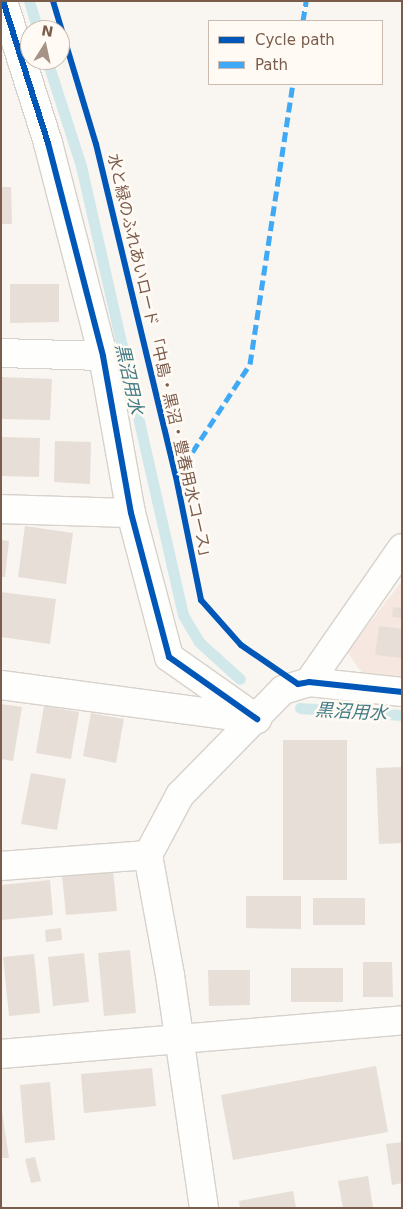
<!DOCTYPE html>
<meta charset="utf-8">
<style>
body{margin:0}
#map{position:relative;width:403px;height:1209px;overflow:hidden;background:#f9f5f0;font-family:"DejaVu Sans","Noto Sans JP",sans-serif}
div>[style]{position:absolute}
.commercial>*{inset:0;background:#f6e8e1}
.stream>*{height:11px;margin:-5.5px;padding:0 5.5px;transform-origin:5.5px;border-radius:5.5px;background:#d0e8ea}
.building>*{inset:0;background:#e6ded7}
.roads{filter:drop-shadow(1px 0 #d7d1cb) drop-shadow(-1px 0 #d7d1cb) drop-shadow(0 1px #d7d1cb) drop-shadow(0 -1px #d7d1cb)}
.minor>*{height:28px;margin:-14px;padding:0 14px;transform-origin:14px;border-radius:14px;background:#fefefd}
.quiet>*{height:5px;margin-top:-2.5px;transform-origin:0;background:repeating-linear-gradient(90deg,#3fa9f5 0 10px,transparent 0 15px)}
.cycleway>*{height:6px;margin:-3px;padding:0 3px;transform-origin:3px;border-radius:3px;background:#0057b8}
span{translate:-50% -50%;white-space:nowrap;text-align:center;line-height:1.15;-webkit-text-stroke:5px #fffaf3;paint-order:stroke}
.street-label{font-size:16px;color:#7a5c4d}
.water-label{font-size:18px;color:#437c86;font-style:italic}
.frame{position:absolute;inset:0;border:2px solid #7a5c4d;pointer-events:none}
.legend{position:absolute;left:208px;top:20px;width:175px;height:65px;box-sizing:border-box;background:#fffaf3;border:1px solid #cabbb1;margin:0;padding:6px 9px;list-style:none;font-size:15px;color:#7a5c4d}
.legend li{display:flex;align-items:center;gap:10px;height:25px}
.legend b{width:25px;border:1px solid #cabbb1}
.north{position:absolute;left:20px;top:20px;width:50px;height:50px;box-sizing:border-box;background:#fffaf3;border:1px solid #cabbb1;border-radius:50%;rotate:10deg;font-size:14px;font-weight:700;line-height:20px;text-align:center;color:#7a5c4d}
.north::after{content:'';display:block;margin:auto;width:18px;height:22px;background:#a69286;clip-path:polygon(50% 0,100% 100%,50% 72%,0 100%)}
</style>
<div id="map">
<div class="commercial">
<div style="clip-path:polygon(402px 581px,402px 676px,363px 674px,347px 652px)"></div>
</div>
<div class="stream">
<div style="left:29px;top:1px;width:30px;rotate:73deg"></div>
<div style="left:47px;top:60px;width:111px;rotate:72.2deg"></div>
<div style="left:81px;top:166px;width:460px;rotate:77.2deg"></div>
<div style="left:183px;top:615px;width:31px;rotate:59deg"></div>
<div style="left:199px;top:642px;width:55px;rotate:42.1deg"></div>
<div style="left:300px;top:708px;width:102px;rotate:3.9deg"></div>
</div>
<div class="building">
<div style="clip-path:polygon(1px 187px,11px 187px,12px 224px,1px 224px)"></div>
<div style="clip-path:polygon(10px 284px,59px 284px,59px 322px,10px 323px)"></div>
<div style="clip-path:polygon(1px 377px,52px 379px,50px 420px,1px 419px)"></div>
<div style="clip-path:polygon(1px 437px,40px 438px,39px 477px,1px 476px)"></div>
<div style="clip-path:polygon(55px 441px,91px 442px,90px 484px,54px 482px)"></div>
<div style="clip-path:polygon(25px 526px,73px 533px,66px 584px,18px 577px)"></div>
<div style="clip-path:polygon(1px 540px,9px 541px,5px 577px,1px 577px)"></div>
<div style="clip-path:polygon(1px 592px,56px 599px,50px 644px,1px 637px)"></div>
<div style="clip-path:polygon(393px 607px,402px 608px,402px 618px,392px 617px)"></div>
<div style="clip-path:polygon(379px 626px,402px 629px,402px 658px,375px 655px)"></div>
<div style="clip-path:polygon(1px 704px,22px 707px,13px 761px,1px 759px)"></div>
<div style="clip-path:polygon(44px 706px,79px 712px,71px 759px,36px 753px)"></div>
<div style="clip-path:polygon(91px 713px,124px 719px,116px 763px,83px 756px)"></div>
<div style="clip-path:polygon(283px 740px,347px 740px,347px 880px,283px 880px)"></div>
<div style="clip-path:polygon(402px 767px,402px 843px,379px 844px,376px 768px)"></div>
<div style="clip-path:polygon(31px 773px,66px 779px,57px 830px,21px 824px)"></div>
<div style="clip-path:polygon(113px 870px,117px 911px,66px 915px,62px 876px)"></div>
<div style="clip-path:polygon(50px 880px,53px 915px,1px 920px,1px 885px)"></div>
<div style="clip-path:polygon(246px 896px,301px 896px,301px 929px,246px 928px)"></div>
<div style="clip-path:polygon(313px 898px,365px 898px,365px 925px,313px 925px)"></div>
<div style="clip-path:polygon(61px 928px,62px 940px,46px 942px,45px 930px)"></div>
<div style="clip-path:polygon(130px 950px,136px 1013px,104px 1016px,98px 953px)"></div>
<div style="clip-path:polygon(84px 953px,89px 1002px,53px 1006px,48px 957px)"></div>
<div style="clip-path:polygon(34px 954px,40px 1013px,9px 1016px,3px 957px)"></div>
<div style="clip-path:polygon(363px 962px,392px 962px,393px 997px,363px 997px)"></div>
<div style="clip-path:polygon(291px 968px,343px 968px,343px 1002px,291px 1002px)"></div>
<div style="clip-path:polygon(208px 970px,250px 970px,250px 1005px,209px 1006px)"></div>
<div style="clip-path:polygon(376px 1066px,388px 1132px,233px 1160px,221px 1095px)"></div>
<div style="clip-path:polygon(152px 1068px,156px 1106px,84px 1113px,81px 1074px)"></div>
<div style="clip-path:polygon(50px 1082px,55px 1140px,25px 1143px,20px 1085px)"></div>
<div style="clip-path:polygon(1px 1105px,9px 1158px,1px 1158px)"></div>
<div style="clip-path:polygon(402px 1142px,402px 1183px,392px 1185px,386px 1144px)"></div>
<div style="clip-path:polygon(35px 1157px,41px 1181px,31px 1183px,25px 1159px)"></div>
<div style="clip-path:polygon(368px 1176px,373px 1208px,343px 1208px,338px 1181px)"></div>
<div style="clip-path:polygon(293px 1191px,296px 1208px,240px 1208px,239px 1201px)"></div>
</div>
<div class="roads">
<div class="minor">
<div style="left:3px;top:1px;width:149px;rotate:72.4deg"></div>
<div style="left:48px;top:143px;width:220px;rotate:75.5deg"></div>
<div style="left:103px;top:356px;width:159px;rotate:79.9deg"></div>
<div style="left:131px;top:513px;width:149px;rotate:75.2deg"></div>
<div style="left:169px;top:657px;width:108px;rotate:35.2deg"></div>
<div style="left:1px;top:353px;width:102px;rotate:1.7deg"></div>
<div style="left:1px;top:509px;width:130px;rotate:1.8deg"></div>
<div style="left:309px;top:682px;width:163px;rotate:-55.2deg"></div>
<div style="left:1px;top:685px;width:256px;rotate:7.6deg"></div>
<div style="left:1px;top:866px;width:147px;rotate:-4.3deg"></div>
<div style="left:1px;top:1054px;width:402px;rotate:-4.8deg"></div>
<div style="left:204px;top:1208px;width:235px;rotate:-98.3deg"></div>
<div style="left:170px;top:975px;width:122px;rotate:-100.4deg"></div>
<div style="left:148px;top:855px;width:68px;rotate:-61.9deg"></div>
<div style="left:180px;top:795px;width:147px;rotate:-45.6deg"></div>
<div style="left:283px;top:690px;width:27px;rotate:-17deg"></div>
<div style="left:309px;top:682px;width:94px;rotate:6.1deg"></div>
</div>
</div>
<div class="quiet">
<div style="left:303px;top:21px;width:20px;rotate:-81deg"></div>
<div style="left:176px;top:477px;width:135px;rotate:-56.8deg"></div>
<div style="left:250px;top:364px;width:283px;rotate:-81.3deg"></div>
</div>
<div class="cycleway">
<div style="left:3px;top:1px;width:149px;rotate:72.4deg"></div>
<div style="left:48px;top:143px;width:220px;rotate:75.5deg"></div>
<div style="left:103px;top:356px;width:159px;rotate:79.9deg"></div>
<div style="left:131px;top:513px;width:149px;rotate:75.2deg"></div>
<div style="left:169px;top:657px;width:108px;rotate:35.2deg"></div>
<div style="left:53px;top:1px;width:149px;rotate:73.3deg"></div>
<div style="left:96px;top:144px;width:342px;rotate:76.5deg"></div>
<div style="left:176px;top:477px;width:126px;rotate:78.5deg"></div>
<div style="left:201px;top:600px;width:60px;rotate:48.4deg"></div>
<div style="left:241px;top:645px;width:69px;rotate:34.4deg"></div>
<div style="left:298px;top:684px;width:11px;rotate:-10deg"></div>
<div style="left:309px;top:682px;width:94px;rotate:6.1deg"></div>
</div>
<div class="street-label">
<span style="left:160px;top:359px;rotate:77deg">水と緑のふれあいロード 「中島・黒沼・豊春用水コース」</span>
</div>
<div class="water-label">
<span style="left:129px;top:379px;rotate:77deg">黒沼用水</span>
<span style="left:351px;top:712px;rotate:3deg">黒沼用水</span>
</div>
<div class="frame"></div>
<ul class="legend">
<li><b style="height:6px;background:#0057b8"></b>Cycle path</li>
<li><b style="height:6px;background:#3fa9f5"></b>Path</li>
</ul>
<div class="north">N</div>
</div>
